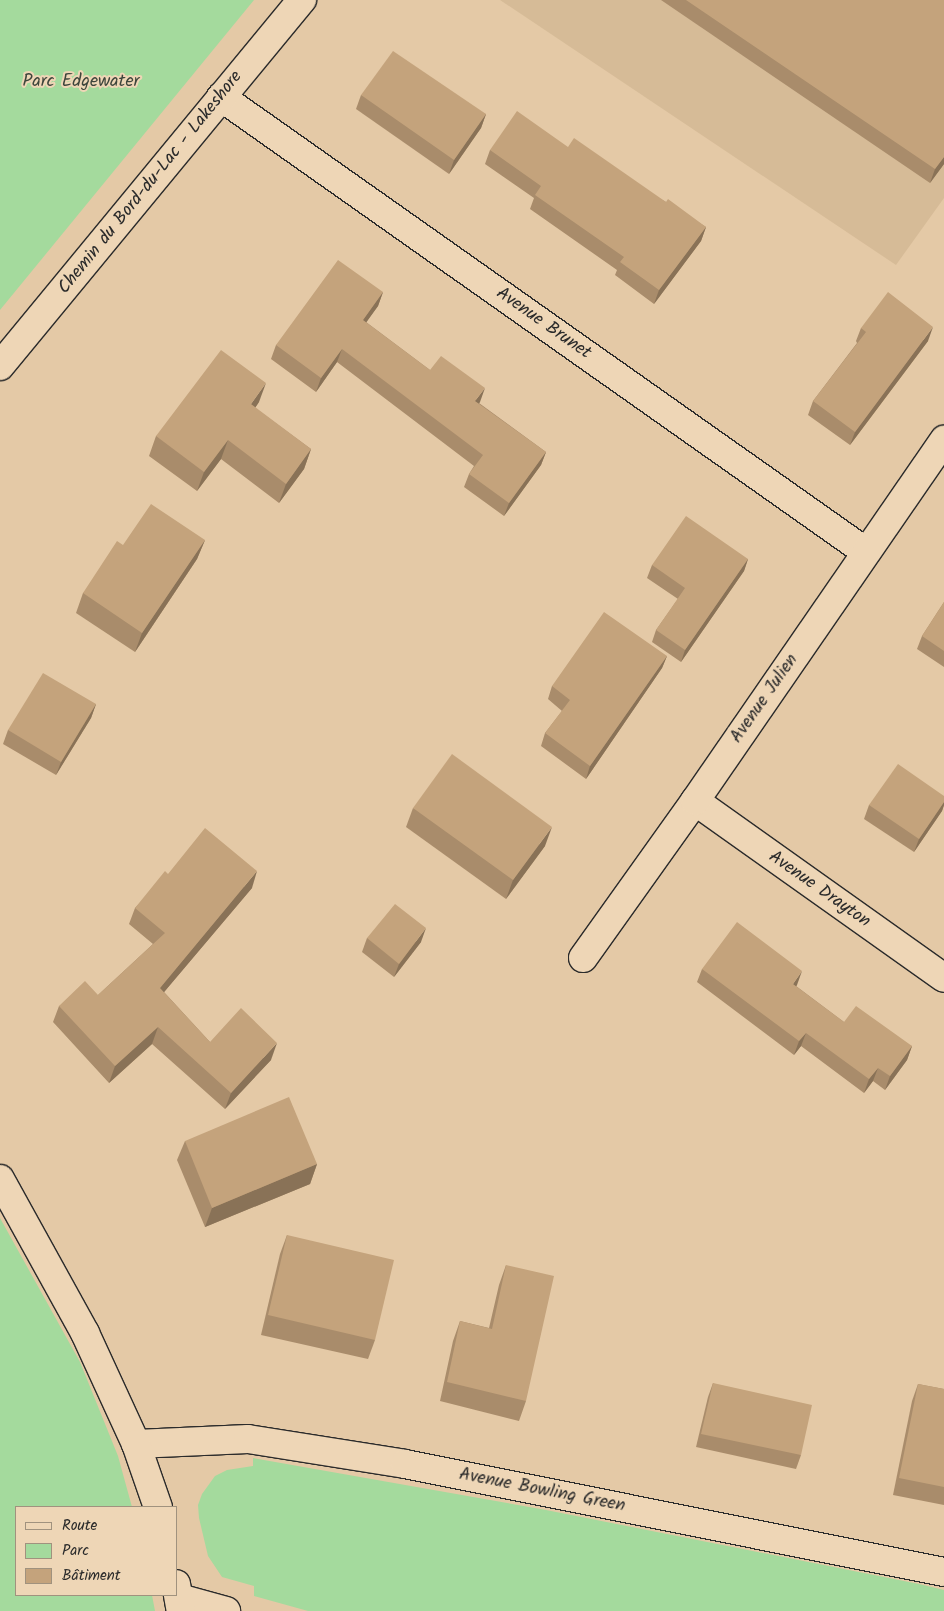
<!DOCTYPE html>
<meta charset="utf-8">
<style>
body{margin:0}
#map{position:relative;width:944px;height:1611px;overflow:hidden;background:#e4c9a6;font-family:Kalam,sans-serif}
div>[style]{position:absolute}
.built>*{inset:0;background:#d6bb97}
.green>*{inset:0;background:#a4da9d}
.roads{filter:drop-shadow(1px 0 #2b2b2b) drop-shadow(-1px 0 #2b2b2b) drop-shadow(0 1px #2b2b2b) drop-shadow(0 -1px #2b2b2b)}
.street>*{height:28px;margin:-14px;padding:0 14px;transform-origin:14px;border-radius:14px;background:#eed6b6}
.secondary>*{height:28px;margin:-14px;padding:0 14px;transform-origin:14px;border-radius:14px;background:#eed6b6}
.wall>*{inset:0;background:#a98c6b}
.shaded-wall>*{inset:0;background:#897257}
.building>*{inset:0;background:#c4a37c}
span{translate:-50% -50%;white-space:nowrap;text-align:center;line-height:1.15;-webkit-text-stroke:4px #eed6b6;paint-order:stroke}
.park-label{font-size:18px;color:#3d453c}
.street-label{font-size:18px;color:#2b2b2b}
.legend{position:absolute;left:15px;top:1506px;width:162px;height:90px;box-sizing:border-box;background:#eed6b6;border:1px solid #a0927e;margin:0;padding:6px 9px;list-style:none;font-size:15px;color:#2b2b2b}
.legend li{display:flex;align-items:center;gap:10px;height:25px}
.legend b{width:25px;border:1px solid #a0927e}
</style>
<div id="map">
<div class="built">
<div style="clip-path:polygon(500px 0,944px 0,944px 198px,896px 265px)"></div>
</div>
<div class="green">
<div style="clip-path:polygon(0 0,254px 0,0 310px)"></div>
<div style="clip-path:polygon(0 1218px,80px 1362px,118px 1456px,132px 1507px,16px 1507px,16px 1595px,152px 1595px,155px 1611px,0 1611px)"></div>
<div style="clip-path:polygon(253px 1458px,546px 1510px,919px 1584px,944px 1590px,944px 1611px,308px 1611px,254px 1596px,254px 1586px,222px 1577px,208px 1556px,199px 1518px,198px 1505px,202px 1494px,215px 1476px,227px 1470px,253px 1466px)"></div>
</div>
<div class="roads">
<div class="street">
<div style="left:221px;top:97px;width:789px;rotate:35.2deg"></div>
<div style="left:695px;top:801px;width:305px;rotate:35.4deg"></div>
<div style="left:583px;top:958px;width:193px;rotate:-54.5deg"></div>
<div style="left:695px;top:801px;width:439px;rotate:-55.4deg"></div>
<div style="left:136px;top:1444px;width:112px;rotate:-2.6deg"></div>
<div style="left:248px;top:1439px;width:159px;rotate:9deg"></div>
<div style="left:405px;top:1464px;width:550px;rotate:11.33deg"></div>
<div style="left:179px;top:1598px;width:49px;rotate:15.5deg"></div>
</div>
<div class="secondary">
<div style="left:0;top:366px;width:475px;rotate:-50.5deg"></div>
<div style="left:0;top:1179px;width:176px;rotate:61.1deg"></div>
<div style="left:85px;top:1333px;width:122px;rotate:65.3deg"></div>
<div style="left:136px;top:1444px;width:67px;rotate:70.8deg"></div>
<div style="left:176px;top:1584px;width:27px;rotate:80deg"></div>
</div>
</div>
<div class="wall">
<div style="clip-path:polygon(661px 0,944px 0,944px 164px,930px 183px)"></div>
<div style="clip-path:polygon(361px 95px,486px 114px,481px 128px,449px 174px,356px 109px)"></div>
<div style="clip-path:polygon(568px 147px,666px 202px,706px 227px,701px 241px,654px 304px,615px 275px,617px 270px,530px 209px,534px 198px,485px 164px,490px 150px)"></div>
<div style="clip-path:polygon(383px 292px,378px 306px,366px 322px,430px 370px,480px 402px,479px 403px,546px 452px,541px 465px,504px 516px,464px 487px,469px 474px,474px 466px,337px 362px,316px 392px,271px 359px,276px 345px)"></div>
<div style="clip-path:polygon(861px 328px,928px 341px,850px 445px,808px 415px,813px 401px,857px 343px,856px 341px)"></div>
<div style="clip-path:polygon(259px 402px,255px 408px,311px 449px,304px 469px,279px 503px,221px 459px,197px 491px,149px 456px,156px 436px)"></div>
<div style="clip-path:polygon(205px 540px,197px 559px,135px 652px,76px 613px,83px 593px)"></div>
<div style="clip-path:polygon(748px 559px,744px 571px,681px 662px,652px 642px,656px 630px,678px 599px,647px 578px,652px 565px)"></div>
<div style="clip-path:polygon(944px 602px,944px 667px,917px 649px,922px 636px)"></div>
<div style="clip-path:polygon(667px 656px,662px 668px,586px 779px,541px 746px,545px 733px,562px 711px,548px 699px,552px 686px)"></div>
<div style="clip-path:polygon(96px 704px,91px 718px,56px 775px,3px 744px,8px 730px)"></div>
<div style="clip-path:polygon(944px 796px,944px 805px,942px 811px,914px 852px,864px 819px,869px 805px)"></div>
<div style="clip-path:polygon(413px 808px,545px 846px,506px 899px,406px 827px)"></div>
<div style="clip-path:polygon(168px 874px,252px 888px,164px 992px,210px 1042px,271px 1060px,225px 1109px,152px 1044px,109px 1083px,53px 1022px,59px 1006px,98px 995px,153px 944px,129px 924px,135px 908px)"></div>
<div style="clip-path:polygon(367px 938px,421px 942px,394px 977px,362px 952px)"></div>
<div style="clip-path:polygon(702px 969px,797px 985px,796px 986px,844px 1022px,912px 1046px,907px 1060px,885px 1090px,873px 1081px,864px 1093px,801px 1046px,794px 1055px,697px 982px)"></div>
<div style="clip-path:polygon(185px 1141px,317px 1164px,310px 1184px,205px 1227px,177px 1160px)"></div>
<div style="clip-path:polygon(287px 1235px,375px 1340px,368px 1359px,261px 1335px,280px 1254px)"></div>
<div style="clip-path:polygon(506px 1265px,526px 1401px,519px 1421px,440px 1401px,453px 1341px,460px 1321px,489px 1328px,499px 1285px)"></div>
<div style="clip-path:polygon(713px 1383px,801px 1455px,796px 1469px,696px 1447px,708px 1397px)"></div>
<div style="clip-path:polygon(918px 1384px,944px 1389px,944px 1505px,893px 1495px,912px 1401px)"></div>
</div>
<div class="shaded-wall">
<div style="clip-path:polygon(486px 114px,481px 128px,449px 174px,454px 160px)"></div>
<div style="clip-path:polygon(944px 157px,944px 164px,930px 183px,935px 169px)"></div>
<div style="clip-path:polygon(706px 227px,701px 241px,654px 304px,659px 290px)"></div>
<div style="clip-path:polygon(383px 292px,378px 306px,358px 334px,363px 320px)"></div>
<div style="clip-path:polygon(933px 327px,928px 341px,850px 445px,855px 432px)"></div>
<div style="clip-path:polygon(342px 349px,337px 362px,316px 392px,321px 378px)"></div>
<div style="clip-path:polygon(266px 383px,259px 402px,244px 424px,251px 404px)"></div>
<div style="clip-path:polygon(485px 388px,480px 402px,470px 414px,475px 401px)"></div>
<div style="clip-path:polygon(228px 440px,221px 459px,197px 491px,204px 472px)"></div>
<div style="clip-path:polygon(311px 449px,304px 469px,279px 503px,286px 484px)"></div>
<div style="clip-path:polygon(546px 452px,541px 465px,504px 516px,509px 503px)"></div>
<div style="clip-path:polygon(205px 540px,197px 559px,135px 652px,142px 633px)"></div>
<div style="clip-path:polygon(748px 559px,744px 571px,681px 662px,685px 650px)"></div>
<div style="clip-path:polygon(667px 656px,662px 668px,586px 779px,590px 766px)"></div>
<div style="clip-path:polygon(96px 704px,91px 718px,56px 775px,61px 762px)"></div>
<div style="clip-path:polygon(944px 802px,944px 805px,942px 811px,914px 852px,919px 839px)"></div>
<div style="clip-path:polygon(552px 827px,545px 846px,506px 899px,513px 880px)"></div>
<div style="clip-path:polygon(257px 871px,252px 888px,154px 1004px,160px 988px)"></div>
<div style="clip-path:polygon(426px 928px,421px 942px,394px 977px,399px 964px)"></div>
<div style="clip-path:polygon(802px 971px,797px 985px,788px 997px,793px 984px)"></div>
<div style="clip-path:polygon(158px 1027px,152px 1044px,109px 1083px,115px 1066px)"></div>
<div style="clip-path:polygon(806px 1033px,801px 1046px,794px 1055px,799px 1041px)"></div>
<div style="clip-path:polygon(277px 1043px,271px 1060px,225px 1109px,231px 1093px)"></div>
<div style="clip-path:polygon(912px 1046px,907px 1060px,885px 1090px,890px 1076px)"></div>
<div style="clip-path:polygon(878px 1068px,873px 1081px,864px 1093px,869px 1079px)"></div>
<div style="clip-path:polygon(317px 1164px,310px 1184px,205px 1227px,212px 1208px)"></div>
</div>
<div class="building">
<div style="clip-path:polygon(686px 0,944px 0,944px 157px,935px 169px)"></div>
<div style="clip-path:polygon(393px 51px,486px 114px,454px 160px,361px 95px)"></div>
<div style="clip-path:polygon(517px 111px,568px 147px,574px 138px,666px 202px,668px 199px,706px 227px,659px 290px,620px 262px,624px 257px,535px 195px,541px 186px,490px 150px)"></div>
<div style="clip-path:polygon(338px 260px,383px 292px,363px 320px,430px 370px,441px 356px,485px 388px,475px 401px,546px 452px,509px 503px,469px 474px,483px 455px,342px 349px,321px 378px,276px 345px)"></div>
<div style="clip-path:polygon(888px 292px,933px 327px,855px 432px,813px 401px,866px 332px,861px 328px)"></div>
<div style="clip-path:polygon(221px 350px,266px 383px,251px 404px,311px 449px,286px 484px,228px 440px,204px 472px,156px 436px)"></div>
<div style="clip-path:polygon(151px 504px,205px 540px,142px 633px,83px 593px,117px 541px,123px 545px)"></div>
<div style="clip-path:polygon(686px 516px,748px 559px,685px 650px,656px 630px,685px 588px,652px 565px)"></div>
<div style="clip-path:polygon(944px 602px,944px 651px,922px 636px)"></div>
<div style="clip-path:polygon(604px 612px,667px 656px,590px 766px,545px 733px,570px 700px,552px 686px)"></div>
<div style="clip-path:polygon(43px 673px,96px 704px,61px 762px,8px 730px)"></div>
<div style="clip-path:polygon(452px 754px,552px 827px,513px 880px,413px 808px)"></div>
<div style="clip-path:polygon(898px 764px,944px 796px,944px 802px,919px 839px,869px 805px)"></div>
<div style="clip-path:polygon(205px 828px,257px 871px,160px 988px,210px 1042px,241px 1008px,277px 1043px,231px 1093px,158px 1027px,115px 1066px,59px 1006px,85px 981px,98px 995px,165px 933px,135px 908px,165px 871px,168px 874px)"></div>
<div style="clip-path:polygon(395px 904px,426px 928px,399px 964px,367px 938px)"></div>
<div style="clip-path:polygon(737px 922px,802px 971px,793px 984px,844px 1022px,856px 1006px,912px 1046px,890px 1076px,878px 1068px,869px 1079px,806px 1033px,799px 1041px,702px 969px)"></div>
<div style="clip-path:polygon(289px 1097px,317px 1164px,212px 1208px,185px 1141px)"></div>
<div style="clip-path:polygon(287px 1235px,394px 1260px,375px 1340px,268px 1315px)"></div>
<div style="clip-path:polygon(506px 1265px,554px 1276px,526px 1401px,447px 1382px,460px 1321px,492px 1329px)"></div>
<div style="clip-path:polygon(713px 1383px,812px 1405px,801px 1455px,701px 1434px)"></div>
<div style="clip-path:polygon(918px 1384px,944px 1389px,944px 1487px,899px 1478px)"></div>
</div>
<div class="park-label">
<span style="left:81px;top:82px">Parc Edgewater</span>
</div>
<div class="street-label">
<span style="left:151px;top:183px;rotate:-51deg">Chemin du Bord-du-Lac - Lakeshore</span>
<span style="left:543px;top:324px;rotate:35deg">Avenue Brunet</span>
<span style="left:765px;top:699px;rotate:-55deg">Avenue Julien</span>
<span style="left:819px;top:890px;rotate:35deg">Avenue Drayton</span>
<span style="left:542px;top:1491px;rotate:11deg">Avenue Bowling Green</span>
</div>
<ul class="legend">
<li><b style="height:6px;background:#eed6b6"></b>Route</li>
<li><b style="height:14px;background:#a4da9d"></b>Parc</li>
<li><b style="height:14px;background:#c4a37c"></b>Bâtiment</li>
</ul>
</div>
